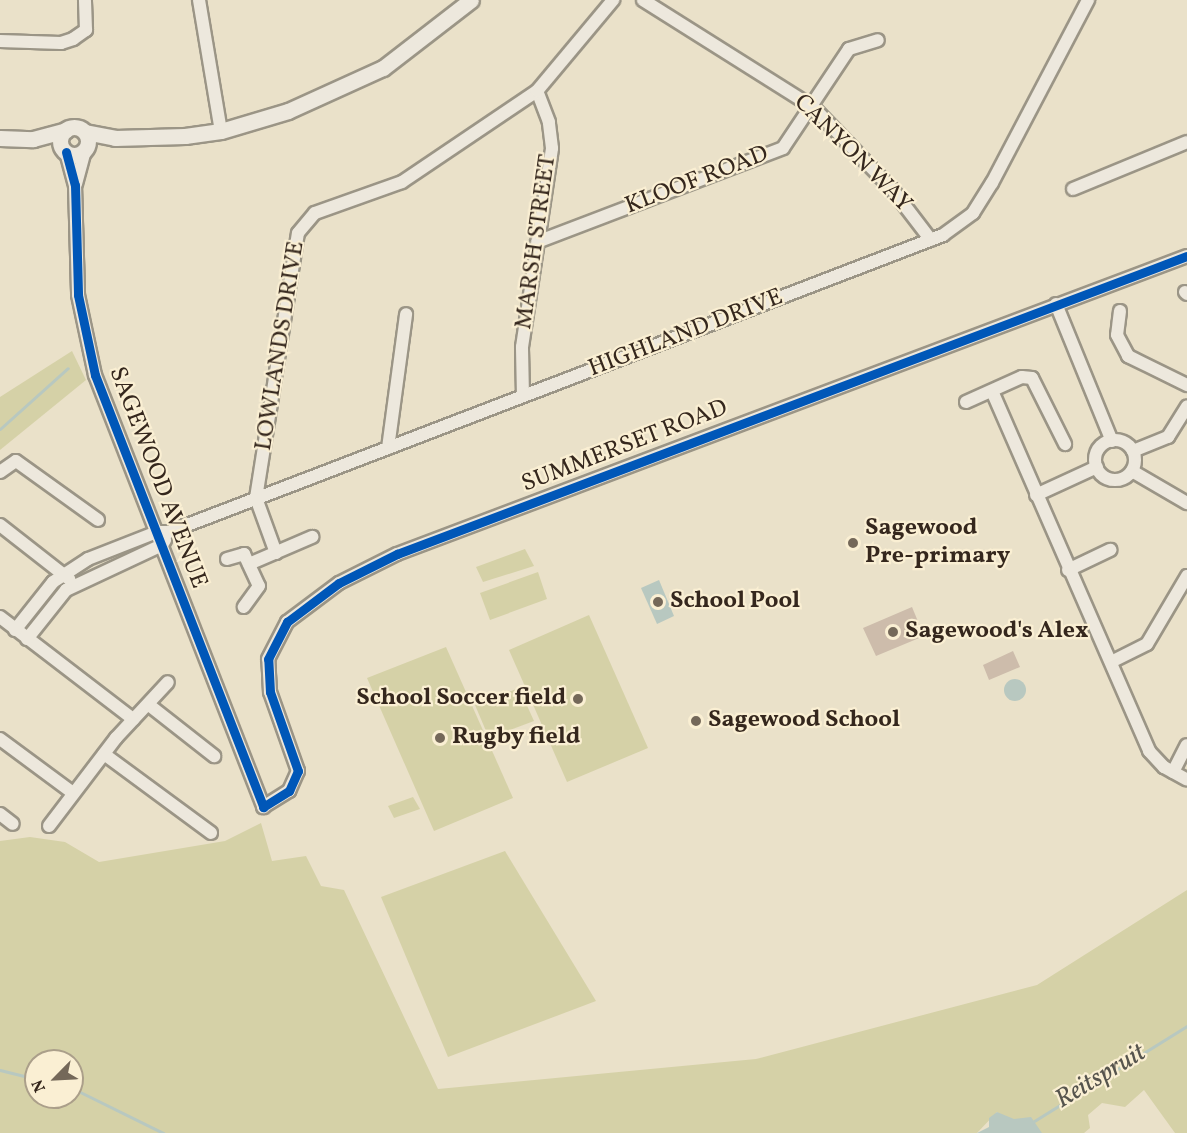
<!DOCTYPE html>
<style>
body{margin:0}
#map{position:relative;width:1187px;height:1133px;overflow:hidden;background:#eae1c9;font-family:Vollkorn,serif}
div>[style]{position:absolute}
.green>*{inset:0;background:#d5d1a7}
.water>*{inset:0;background:#b8c8c0}
.round{border-radius:50%}
.stream>*{height:3px;margin:-1.5px;padding:0 1.5px;transform-origin:1.5px;border-radius:1.5px;background:#b8c8c0}
.building>*{inset:0;background:#cdbcab}
.roads{filter:drop-shadow(2px 0 #9b9586) drop-shadow(-2px 0 #9b9586) drop-shadow(0 2px #9b9586) drop-shadow(0 -2px #9b9586)}
.minor>*{height:12px;margin:-6px;padding:0 6px;transform-origin:6px;border-radius:6px;background:#ede8dd}
.minor>.ring{margin:-6px;padding:0;box-sizing:content-box;background:none;border:12px solid #ede8dd;border-radius:50%}
.tertiary>*{height:15px;margin:-7.5px;padding:0 7.5px;transform-origin:7.5px;border-radius:7.5px;background:#ede8dd}
.tertiary>.ring{margin:-7.5px;padding:0;box-sizing:content-box;background:none;border:15px solid #ede8dd;border-radius:50%}
.cycleway>*{height:9px;margin:-4.5px;padding:0 4.5px;transform-origin:4.5px;border-radius:4.5px;background:#0057b8}
.dots>*{width:16px;height:16px;translate:-50% -50%;box-sizing:border-box;border:3px solid #faefd3;border-radius:50%}
span{translate:-50% -50%;white-space:nowrap;text-align:center;line-height:1.15;-webkit-text-stroke:4.5px #faefd3;paint-order:stroke}
.street-label{font-size:24px;color:#35271d}
.poi-label{font-size:24px;color:#35271d;font-weight:700}
.left{translate:0 -50%;text-align:left}
.right{translate:-100% -50%;text-align:right}
.water-label{font-size:26px;color:#56544d;font-style:italic}
.north{position:absolute;left:24px;top:1049px;width:60px;height:60px;box-sizing:border-box;background:#faefd3;border:2px solid #ab9f8a;border-radius:50%;rotate:246deg;font-size:16px;font-weight:700;line-height:24px;text-align:center;color:#35271d}
.north::after{content:'';display:block;margin:auto;width:21px;height:27px;background:#746859;clip-path:polygon(50% 0,100% 100%,50% 72%,0 100%)}
</style>
<div id="map">
<div class="green">
<div style="clip-path:polygon(72px 351px,86px 380px,0 450px,0 397px)"></div>
<div style="clip-path:polygon(525px 549px,534px 566px,483px 582px,476px 567px)"></div>
<div style="clip-path:polygon(538px 572px,547px 599px,490px 620px,480px 593px)"></div>
<div style="clip-path:polygon(589px 615px,648px 748px,567px 782px,509px 650px)"></div>
<div style="clip-path:polygon(446px 647px,513px 798px,434px 831px,367px 678px)"></div>
<div style="clip-path:polygon(519px 688px,534px 721px,489px 738px,475px 705px)"></div>
<div style="clip-path:polygon(413px 797px,420px 809px,394px 818px,388px 806px)"></div>
<div style="clip-path:polygon(evenodd,261px 823px,272px 861px,306px 856px,321px 886px,344px 890px,438px 1089px,756px 1059px,1037px 985px,1187px 890px,1187px 1133px,1175px 1133px,1144px 1090px,1125px 1107px,1102px 1103px,1088px 1115px,1090px 1128px,1084px 1133px,1027px 1133px,997px 1112px,977px 1133px,0 1133px,0 841px,30px 837px,65px 842px,99px 862px,225px 841px,261px 823px,36px 1061px,72px 1061px,72px 1097px,36px 1097px,36px 1061px)"></div>
<div style="clip-path:polygon(505px 851px,596px 1001px,448px 1057px,381px 897px)"></div>
</div>
<div class="water">
<div style="clip-path:polygon(659px 580px,674px 616px,657px 624px,641px 588px)"></div>
<div class="round" style="left:1004px;top:679px;width:22px;height:22px"></div>
<div style="clip-path:polygon(997px 1112px,1014px 1119px,1031px 1117px,1042px 1133px,977px 1133px,989px 1127px,989px 1118px)"></div>
</div>
<div class="stream">
<div style="left:0;top:429px;width:91px;rotate:-41.9deg"></div>
<div style="left:0;top:1070px;width:37px;rotate:14deg"></div>
<div style="left:72px;top:1088px;width:102px;rotate:26.3deg"></div>
<div style="left:1031px;top:1123px;width:184px;rotate:-31.9deg"></div>
</div>
<div class="building">
<div style="clip-path:polygon(912px 607px,924px 636px,876px 656px,863px 628px)"></div>
<div style="clip-path:polygon(1013px 651px,1020px 667px,989px 680px,983px 665px)"></div>
</div>
<div class="roads">
<div class="minor">
<div style="left:199px;top:0;width:133px;rotate:80.5deg"></div>
<div style="left:643px;top:0;width:201px;rotate:32.2deg"></div>
<div style="left:813px;top:107px;width:114px;rotate:46.1deg"></div>
<div style="left:892px;top:189px;width:64px;rotate:52.6deg"></div>
<div style="left:0;top:41px;width:61px;rotate:1.9deg"></div>
<div style="left:61px;top:43px;width:13px;rotate:-18deg"></div>
<div style="left:73px;top:39px;width:16px;rotate:-35deg"></div>
<div style="left:86px;top:30px;width:30px;rotate:-92deg"></div>
<div style="left:66px;top:152px;width:34px;rotate:75deg"></div>
<div style="left:75px;top:185px;width:110px;rotate:88.4deg"></div>
<div style="left:78px;top:295px;width:82px;rotate:78deg"></div>
<div style="left:95px;top:375px;width:464px;rotate:68.7deg"></div>
<div style="left:263px;top:807px;width:31px;rotate:-32deg"></div>
<div style="left:289px;top:791px;width:22px;rotate:-66deg"></div>
<div style="left:298px;top:771px;width:84px;rotate:-109.5deg"></div>
<div style="left:270px;top:692px;width:33px;rotate:-93deg"></div>
<div style="left:268px;top:659px;width:42px;rotate:-62.8deg"></div>
<div style="left:287px;top:622px;width:65px;rotate:-36.9deg"></div>
<div style="left:339px;top:583px;width:65px;rotate:-26.6deg"></div>
<div style="left:397px;top:554px;width:844px;rotate:-20.67deg"></div>
<div style="left:76px;top:184px;width:35px;rotate:-75deg"></div>
<div style="left:1073px;top:189px;width:123px;rotate:-22.4deg"></div>
<div style="left:537px;top:242px;width:263px;rotate:-20.9deg"></div>
<div style="left:783px;top:148px;width:119px;rotate:-56.3deg"></div>
<div style="left:849px;top:49px;width:30px;rotate:-17deg"></div>
<div style="left:1185px;top:292px;width:3px;rotate:45deg"></div>
<div style="left:1056px;top:304px;width:148px;rotate:67.8deg"></div>
<div style="left:1120px;top:311px;width:24px;rotate:97deg"></div>
<div style="left:1117px;top:335px;width:24px;rotate:62deg"></div>
<div style="left:1128px;top:356px;width:66px;rotate:26.2deg"></div>
<div style="left:992px;top:391px;width:393px;rotate:66.4deg"></div>
<div style="left:1149px;top:751px;width:22px;rotate:47deg"></div>
<div style="left:1164px;top:767px;width:26px;rotate:29deg"></div>
<div style="left:523px;top:396px;width:49px;rotate:-91.2deg"></div>
<div style="left:522px;top:347px;width:201px;rotate:-81.4deg"></div>
<div style="left:552px;top:148px;width:26px;rotate:-97deg"></div>
<div style="left:549px;top:122px;width:33px;rotate:-111deg"></div>
<div style="left:966px;top:402px;width:61px;rotate:-24.1deg"></div>
<div style="left:1022px;top:377px;width:10px;rotate:6deg"></div>
<div style="left:1032px;top:378px;width:74px;rotate:63.4deg"></div>
<div class="ring" style="left:1095px;top:440px;width:28px;height:28px"></div>
<div style="left:388px;top:448px;width:135px;rotate:-82.3deg"></div>
<div style="left:1133px;top:451px;width:38px;rotate:-22deg"></div>
<div style="left:1168px;top:437px;width:36px;rotate:-58deg"></div>
<div style="left:1132px;top:471px;width:64px;rotate:30.2deg"></div>
<div style="left:0;top:472px;width:19px;rotate:-35deg"></div>
<div style="left:16px;top:461px;width:101px;rotate:35.7deg"></div>
<div style="left:1036px;top:495px;width:67px;rotate:-24.7deg"></div>
<div style="left:0;top:525px;width:88px;rotate:38deg"></div>
<div style="left:276px;top:553px;width:59px;rotate:-110deg"></div>
<div style="left:256px;top:498px;width:268px;rotate:-81deg"></div>
<div style="left:298px;top:233px;width:26px;rotate:-50deg"></div>
<div style="left:315px;top:213px;width:92px;rotate:-19.6deg"></div>
<div style="left:402px;top:182px;width:163px;rotate:-34deg"></div>
<div style="left:537px;top:91px;width:119px;rotate:-50.1deg"></div>
<div style="left:227px;top:559px;width:18px;rotate:-16deg"></div>
<div style="left:244px;top:554px;width:35px;rotate:65deg"></div>
<div style="left:259px;top:586px;width:26px;rotate:126deg"></div>
<div style="left:249px;top:564px;width:69px;rotate:-23.2deg"></div>
<div style="left:1068px;top:570px;width:47px;rotate:-25.5deg"></div>
<div style="left:0;top:617px;width:168px;rotate:37.5deg"></div>
<div style="left:15px;top:630px;width:61px;rotate:-51.6deg"></div>
<div style="left:53px;top:582px;width:42px;rotate:-33.3deg"></div>
<div style="left:88px;top:559px;width:74px;rotate:-21.4deg"></div>
<div style="left:157px;top:532px;width:12px"></div>
<div style="left:169px;top:532px;width:829px;rotate:-20.99deg"></div>
<div style="left:943px;top:235px;width:37px;rotate:-36deg"></div>
<div style="left:973px;top:213px;width:36px;rotate:-58deg"></div>
<div style="left:992px;top:183px;width:207px;rotate:-62.3deg"></div>
<div style="left:27px;top:639px;width:63px;rotate:-51.5deg"></div>
<div style="left:66px;top:590px;width:106px;rotate:-25.1deg"></div>
<div style="left:162px;top:545px;width:6px;rotate:-59deg"></div>
<div style="left:1111px;top:662px;width:40px;rotate:-26.6deg"></div>
<div style="left:1147px;top:644px;width:79px;rotate:-59.5deg"></div>
<div style="left:149px;top:705px;width:83px;rotate:38.1deg"></div>
<div style="left:0;top:739px;width:91px;rotate:36.5deg"></div>
<div style="left:104px;top:754px;width:133px;rotate:36.4deg"></div>
<div style="left:1173px;top:772px;width:30px;rotate:-63deg"></div>
<div style="left:0;top:814px;width:16px;rotate:38deg"></div>
<div style="left:49px;top:826px;width:111px;rotate:-52.7deg"></div>
<div style="left:116px;top:738px;width:76px;rotate:-47.1deg"></div>
</div>
<div class="tertiary">
<div class="ring" style="left:60px;top:127px;width:13px;height:13px"></div>
<div style="left:85px;top:132px;width:31px;rotate:11deg"></div>
<div style="left:115px;top:138px;width:70px;rotate:-1.6deg"></div>
<div style="left:185px;top:136px;width:36px;rotate:-8deg"></div>
<div style="left:221px;top:131px;width:70px;rotate:-16.6deg"></div>
<div style="left:288px;top:111px;width:104px;rotate:-24.4deg"></div>
<div style="left:383px;top:68px;width:111px;rotate:-37.7deg"></div>
<div style="left:0;top:138px;width:33px;rotate:2deg"></div>
<div style="left:33px;top:139px;width:34px;rotate:-15deg"></div>
</div>
</div>
<div class="cycleway">
<div style="left:66px;top:152px;width:34px;rotate:75deg"></div>
<div style="left:75px;top:185px;width:110px;rotate:88.4deg"></div>
<div style="left:78px;top:295px;width:82px;rotate:78deg"></div>
<div style="left:95px;top:375px;width:464px;rotate:68.7deg"></div>
<div style="left:263px;top:807px;width:31px;rotate:-32deg"></div>
<div style="left:289px;top:791px;width:22px;rotate:-66deg"></div>
<div style="left:298px;top:771px;width:84px;rotate:-109.5deg"></div>
<div style="left:270px;top:692px;width:33px;rotate:-93deg"></div>
<div style="left:268px;top:659px;width:42px;rotate:-62.8deg"></div>
<div style="left:287px;top:622px;width:65px;rotate:-36.9deg"></div>
<div style="left:339px;top:583px;width:65px;rotate:-26.6deg"></div>
<div style="left:397px;top:554px;width:844px;rotate:-20.67deg"></div>
</div>
<div class="dots">
<div style="left:853px;top:543px;background:#746859"></div>
<div style="left:658px;top:602px;background:#746859"></div>
<div style="left:893px;top:632px;background:#746859"></div>
<div style="left:578px;top:699px;background:#746859"></div>
<div style="left:696px;top:721px;background:#746859"></div>
<div style="left:440px;top:738px;background:#746859"></div>
</div>
<div class="street-label">
<span style="left:852px;top:154px;rotate:45deg">CANYON WAY</span>
<span style="left:697px;top:181px;rotate:-21deg">KLOOF ROAD</span>
<span style="left:537px;top:242px;rotate:-82deg">MARSH STREET</span>
<span style="left:686px;top:334px;rotate:-21deg">HIGHLAND DRIVE</span>
<span style="left:281px;top:346px;rotate:-81deg">LOWLANDS DRIVE</span>
<span style="left:625px;top:447px;rotate:-21deg">SUMMERSET ROAD</span>
<span style="left:157px;top:478px;rotate:69deg">SAGEWOOD AVENUE</span>
</div>
<div class="poi-label">
<span class="left" style="left:865px;top:543px">Sagewood<br>Pre-primary</span>
<span class="left" style="left:670px;top:602px">School Pool</span>
<span class="left" style="left:905px;top:632px">Sagewood's Alex</span>
<span class="right" style="left:566px;top:699px">School Soccer field</span>
<span class="left" style="left:708px;top:721px">Sagewood School</span>
<span class="left" style="left:452px;top:738px">Rugby field</span>
</div>
<div class="water-label">
<span style="left:1101px;top:1077px;rotate:-31deg">Reitspruit</span>
</div>
<div class="north">N</div>
</div>
